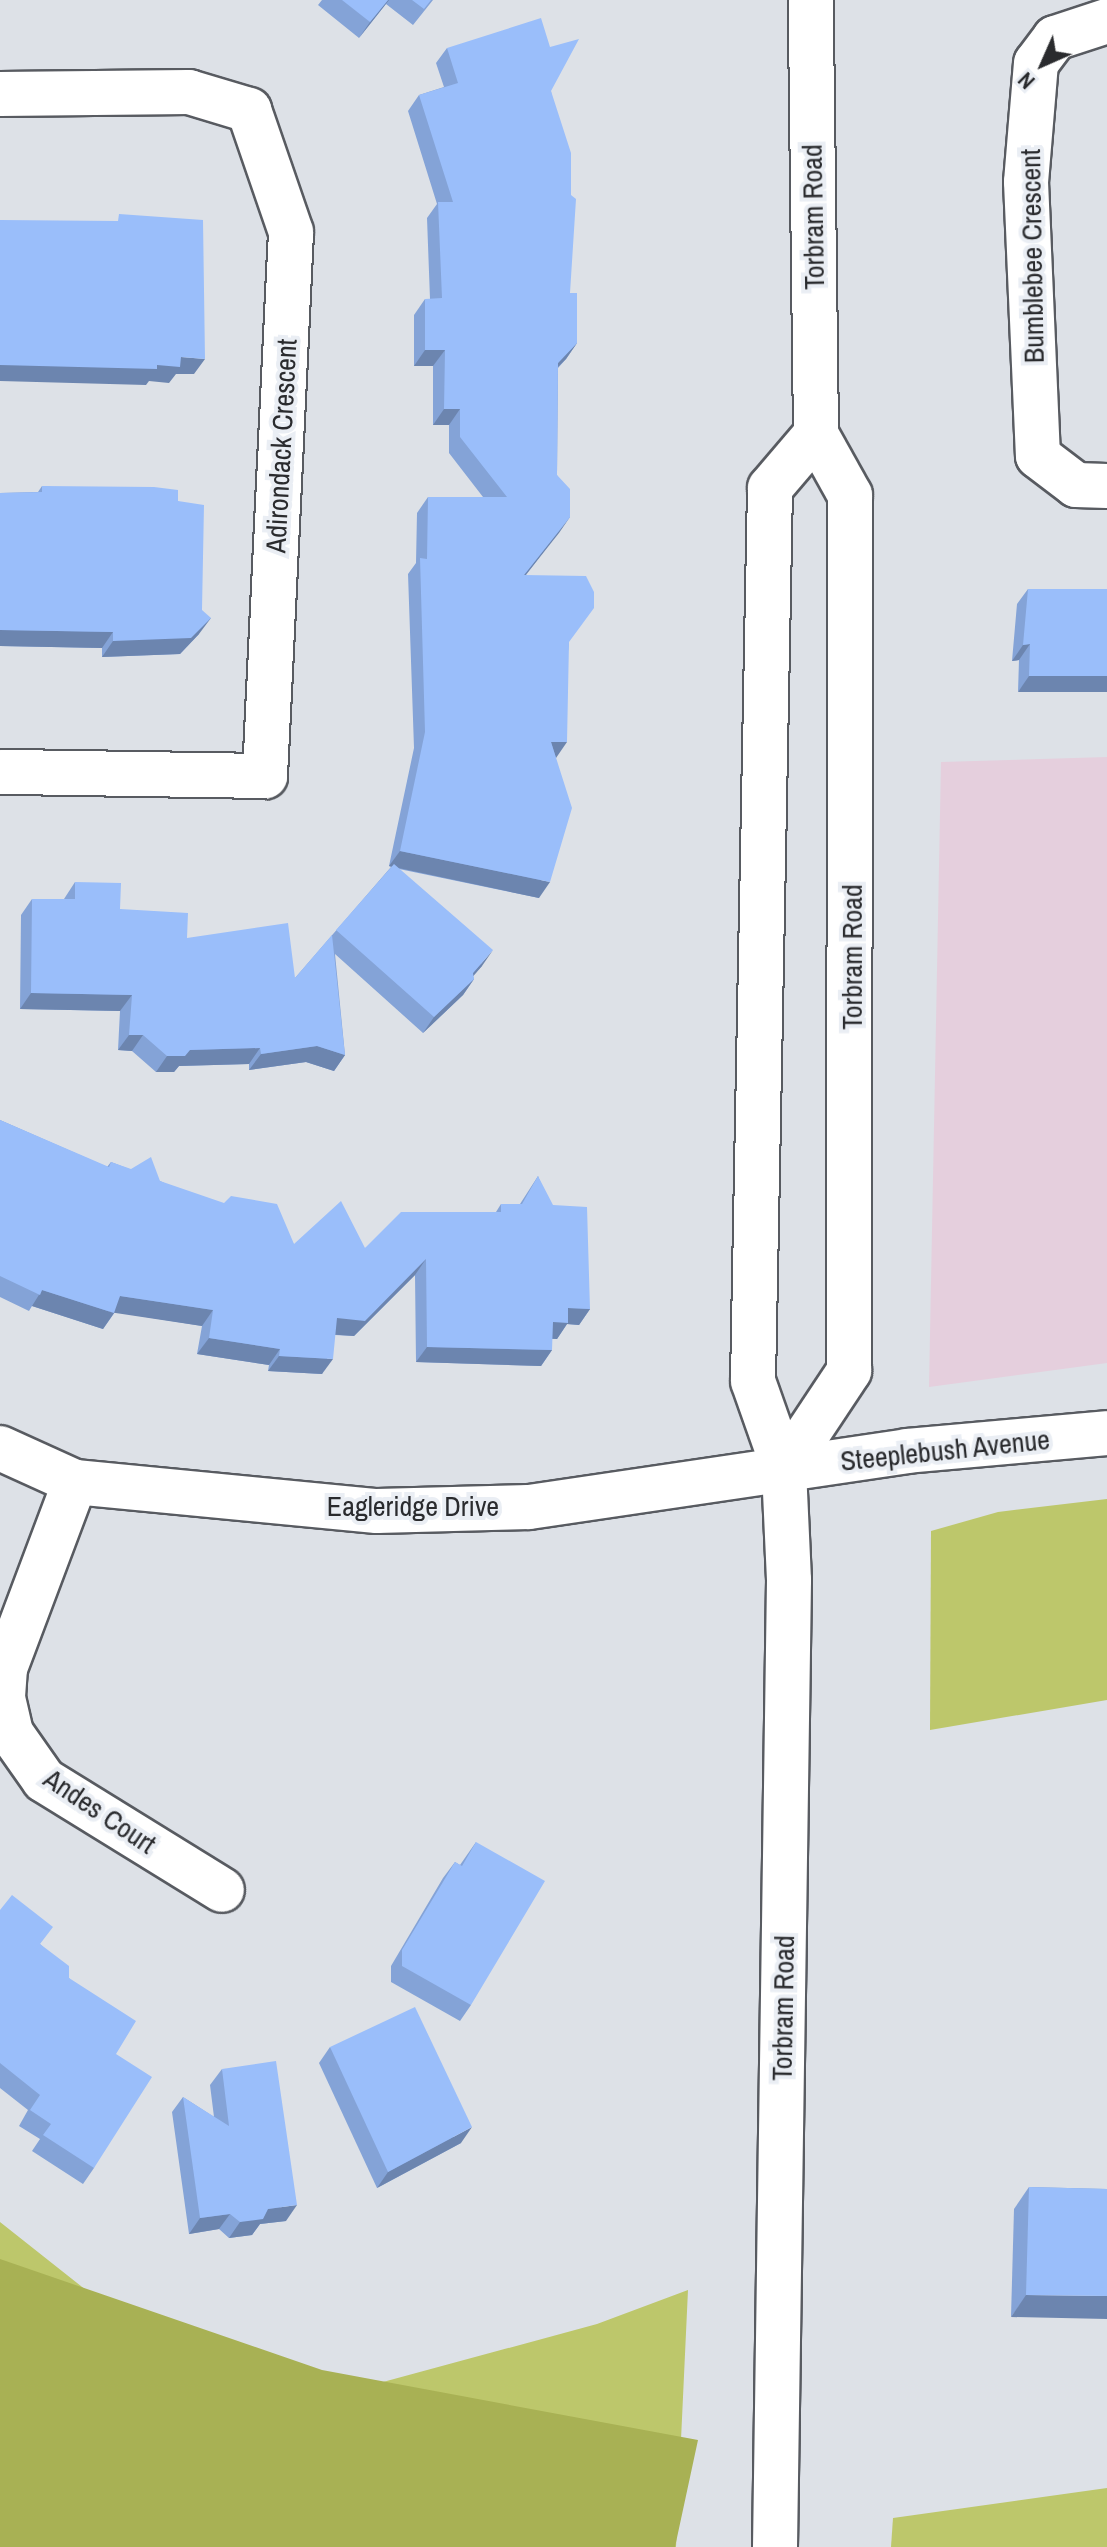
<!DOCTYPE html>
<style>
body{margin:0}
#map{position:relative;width:1107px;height:2547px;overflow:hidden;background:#dde1e7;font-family:"Archivo Narrow",sans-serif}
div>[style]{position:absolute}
.commercial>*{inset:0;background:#e5cfdd}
.green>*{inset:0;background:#bdc76b}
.forest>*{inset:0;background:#a8b154}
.roads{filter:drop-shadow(2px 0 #585b61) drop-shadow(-2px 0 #585b61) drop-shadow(0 2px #585b61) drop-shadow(0 -2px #585b61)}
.street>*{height:44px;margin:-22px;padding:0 22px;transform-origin:22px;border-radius:22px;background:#fff}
.secondary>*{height:44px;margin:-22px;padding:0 22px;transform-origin:22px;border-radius:22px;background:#fff}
.wall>*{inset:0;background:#84a3d7}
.shaded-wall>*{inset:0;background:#6c85af}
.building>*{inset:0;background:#9abefa}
span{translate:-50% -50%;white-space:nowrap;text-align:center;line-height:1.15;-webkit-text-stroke:8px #eaeef4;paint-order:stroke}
.street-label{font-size:28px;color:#2a2b2e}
.north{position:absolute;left:1003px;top:24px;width:80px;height:80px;-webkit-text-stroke:6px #eaeef4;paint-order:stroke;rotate:225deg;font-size:22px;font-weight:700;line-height:32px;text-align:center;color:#2a2b2e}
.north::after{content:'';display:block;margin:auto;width:28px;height:36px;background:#2a2b2e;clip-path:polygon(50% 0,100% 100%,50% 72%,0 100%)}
</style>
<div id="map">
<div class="commercial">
<div style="clip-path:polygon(1107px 757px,1107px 1363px,929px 1387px,941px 762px)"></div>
</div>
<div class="green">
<div style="clip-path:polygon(1107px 1499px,1107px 1700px,930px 1730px,931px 1531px,998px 1512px)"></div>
<div style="clip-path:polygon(0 2222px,115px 2313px,313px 2401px,597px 2324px,688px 2290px,676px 2547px,0 2547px)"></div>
<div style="clip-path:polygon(1107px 2488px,1107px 2547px,891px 2547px,893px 2518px)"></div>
</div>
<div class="forest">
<div style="clip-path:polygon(0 2259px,322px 2370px,698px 2440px,675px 2547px,0 2547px)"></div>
</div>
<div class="roads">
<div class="street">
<div style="left:1107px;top:21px;width:55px;rotate:161.9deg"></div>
<div style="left:1055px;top:38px;width:31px;rotate:127deg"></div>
<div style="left:1036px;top:63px;width:119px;rotate:94.8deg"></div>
<div style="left:1026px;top:182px;width:274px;rotate:87.5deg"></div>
<div style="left:1038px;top:456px;width:48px;rotate:37.3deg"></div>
<div style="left:1076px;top:485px;width:31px;rotate:2deg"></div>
<div style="left:0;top:94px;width:189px;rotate:-0.6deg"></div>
<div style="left:189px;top:92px;width:63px;rotate:16.7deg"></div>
<div style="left:249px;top:110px;width:129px;rotate:71deg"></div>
<div style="left:291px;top:232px;width:545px;rotate:92.74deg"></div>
<div style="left:265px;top:776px;width:265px;rotate:-179.1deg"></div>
<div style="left:0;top:1448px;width:82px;rotate:24.4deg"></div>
<div style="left:75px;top:1482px;width:303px;rotate:5.5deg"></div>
<div style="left:377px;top:1511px;width:152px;rotate:-1.5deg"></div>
<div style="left:529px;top:1507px;width:382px;rotate:-8.4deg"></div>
<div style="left:907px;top:1451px;width:201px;rotate:-5.1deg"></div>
<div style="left:75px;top:1482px;width:199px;rotate:110.6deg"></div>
<div style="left:5px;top:1668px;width:30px;rotate:94deg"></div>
<div style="left:3px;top:1698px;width:36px;rotate:77deg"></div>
<div style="left:11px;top:1733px;width:57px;rotate:54.9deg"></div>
<div style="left:44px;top:1780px;width:209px;rotate:31.7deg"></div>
</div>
<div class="secondary">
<div style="left:784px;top:1469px;width:118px;rotate:-56.4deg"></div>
<div style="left:849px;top:1371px;width:876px;rotate:-89.93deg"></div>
<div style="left:850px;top:495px;width:70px;rotate:-119.1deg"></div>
<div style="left:816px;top:434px;width:434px;rotate:-90.7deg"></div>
<div style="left:775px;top:2547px;width:967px;rotate:-89.17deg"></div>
<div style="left:789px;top:1580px;width:111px;rotate:-92.6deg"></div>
<div style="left:784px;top:1469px;width:93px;rotate:-109.4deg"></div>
<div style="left:753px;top:1381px;width:893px;rotate:-88.91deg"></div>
<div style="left:770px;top:488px;width:71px;rotate:-49.6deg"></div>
</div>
</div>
<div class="wall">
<div style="clip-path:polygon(322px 0,433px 0,413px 25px,386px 4px,359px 38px,318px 5px)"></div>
<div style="clip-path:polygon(447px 48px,551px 91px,570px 293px,577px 343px,566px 359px,558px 368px,557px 475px,570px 517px,526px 575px,569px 643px,556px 758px,539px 898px,399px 869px,482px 966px,473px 976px,474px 979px,463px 995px,423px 1033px,335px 954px,345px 1055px,334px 1071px,306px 1062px,249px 1070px,249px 1064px,179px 1066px,174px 1072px,156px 1072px,132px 1051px,118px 1050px,120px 1011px,20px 1009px,21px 915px,32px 899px,64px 899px,75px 882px,120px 909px,187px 938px,295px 978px,391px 867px,389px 866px,414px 748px,408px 574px,416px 563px,417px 513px,428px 497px,483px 497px,449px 453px,449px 425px,433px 425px,433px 366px,414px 366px,414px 315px,425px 299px,430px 299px,427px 218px,437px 204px,408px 111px,419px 95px,444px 87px,436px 63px)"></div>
<div style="clip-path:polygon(42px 486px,178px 501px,199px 634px,180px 654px,102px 657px,102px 648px,0 646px,0 493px,38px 492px)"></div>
<div style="clip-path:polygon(1028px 589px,1107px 589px,1018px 692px,1019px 660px,1012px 661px,1017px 604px)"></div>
<div style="clip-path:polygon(0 1120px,107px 1167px,111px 1162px,160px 1181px,294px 1244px,365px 1248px,496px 1212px,501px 1204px,520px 1204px,538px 1176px,590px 1309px,579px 1325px,567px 1324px,557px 1339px,552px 1339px,552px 1350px,541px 1366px,416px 1362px,415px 1275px,354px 1336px,335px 1335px,322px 1374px,268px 1371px,269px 1365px,197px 1354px,202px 1326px,115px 1312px,103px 1329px,32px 1306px,29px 1311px,0 1297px)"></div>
<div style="clip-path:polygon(476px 1842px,471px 2005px,460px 2021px,391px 1982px,391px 1966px,443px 1878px,455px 1862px,460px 1865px)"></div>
<div style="clip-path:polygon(0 1910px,41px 1945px,69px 1978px,116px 2054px,94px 2168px,83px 2184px,32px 2151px,40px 2139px,19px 2126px,28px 2110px,0 2088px)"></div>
<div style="clip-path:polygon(330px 2047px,461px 2143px,377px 2188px,319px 2063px)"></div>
<div style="clip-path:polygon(222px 2069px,286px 2221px,260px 2224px,252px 2235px,229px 2238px,219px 2229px,189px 2234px,172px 2112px,183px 2097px,214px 2117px,210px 2085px)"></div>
<div style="clip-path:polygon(1029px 2187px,1107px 2189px,1011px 2317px,1014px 2209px)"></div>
</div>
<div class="shaded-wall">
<div style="clip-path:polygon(388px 0,389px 0,359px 38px,370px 22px)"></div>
<div style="clip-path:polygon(577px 343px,566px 359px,546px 379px,558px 363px)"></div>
<div style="clip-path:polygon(425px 350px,445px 350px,433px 366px,414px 366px)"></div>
<div style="clip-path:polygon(181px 357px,205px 359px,194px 374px,176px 374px,169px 383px,149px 381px,146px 385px,0 381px,0 365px,157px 365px)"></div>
<div style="clip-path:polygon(444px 409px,460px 409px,449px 425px,433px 425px)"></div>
<div style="clip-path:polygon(570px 517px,559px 533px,513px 591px,524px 575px)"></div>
<div style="clip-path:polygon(211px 618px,199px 634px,180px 654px,102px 657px,113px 641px)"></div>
<div style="clip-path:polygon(0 630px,113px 632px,102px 648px,0 646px)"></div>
<div style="clip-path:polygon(1030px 644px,1019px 660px,1012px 661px,1023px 645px)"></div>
<div style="clip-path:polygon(1029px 676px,1107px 676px,1107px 692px,1018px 692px)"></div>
<div style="clip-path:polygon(551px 742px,567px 742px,556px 758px)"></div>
<div style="clip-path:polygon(400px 851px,550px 882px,539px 898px,389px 866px)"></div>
<div style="clip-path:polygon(493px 950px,482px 966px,462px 989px,473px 973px)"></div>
<div style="clip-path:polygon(474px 979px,463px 995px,423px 1033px,434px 1017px)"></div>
<div style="clip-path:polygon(31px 993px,132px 995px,120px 1011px,20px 1009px)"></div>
<div style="clip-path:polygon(129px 1035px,143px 1035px,132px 1051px,118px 1050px)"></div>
<div style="clip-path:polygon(317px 1046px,345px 1055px,334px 1071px,306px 1062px,249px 1070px,261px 1054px)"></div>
<div style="clip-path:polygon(260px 1048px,249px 1064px,179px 1066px,174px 1072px,156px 1072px,167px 1056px,190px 1050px)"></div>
<div style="clip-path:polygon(426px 1259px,415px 1275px,354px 1336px,326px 1334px,337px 1318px)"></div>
<div style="clip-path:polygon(42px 1290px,114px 1313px,103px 1329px,32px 1306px)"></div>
<div style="clip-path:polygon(120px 1296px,213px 1310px,202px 1326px,109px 1312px)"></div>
<div style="clip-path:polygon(568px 1308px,590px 1309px,579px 1325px,567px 1324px,557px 1339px,542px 1338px,553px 1322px)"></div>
<div style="clip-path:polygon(209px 1338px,280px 1349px,269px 1365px,197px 1354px)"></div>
<div style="clip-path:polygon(427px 1347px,552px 1350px,541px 1366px,416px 1362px)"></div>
<div style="clip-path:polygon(279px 1356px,333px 1359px,322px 1374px,268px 1371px)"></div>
<div style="clip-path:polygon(472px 2127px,461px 2143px,377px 2188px,388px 2172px)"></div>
<div style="clip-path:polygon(297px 2205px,286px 2221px,260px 2224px,252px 2235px,229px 2238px,240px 2222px,268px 2209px)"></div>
<div style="clip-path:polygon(230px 2214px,219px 2229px,189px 2234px,200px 2218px)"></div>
<div style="clip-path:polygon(1026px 2295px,1107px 2296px,1107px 2319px,1011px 2317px)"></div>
</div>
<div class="building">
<div style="clip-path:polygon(342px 0,388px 0,370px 22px)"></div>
<div style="clip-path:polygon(412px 0,431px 0,424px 9px)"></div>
<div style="clip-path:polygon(541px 18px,550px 47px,579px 39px,551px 91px,571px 153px,571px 195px,576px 199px,570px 293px,577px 293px,577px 343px,558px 363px,557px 475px,570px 489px,570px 517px,524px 575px,586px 576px,594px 592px,594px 608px,569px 642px,567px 742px,551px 742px,572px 808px,550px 882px,400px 851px,425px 732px,420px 558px,427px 559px,428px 497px,507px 497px,460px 437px,460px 409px,444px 409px,445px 350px,425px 350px,425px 299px,442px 298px,438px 202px,453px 202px,419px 95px,458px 83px,447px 48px)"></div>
<div style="clip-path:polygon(119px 214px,203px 220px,205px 359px,181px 357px,180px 367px,157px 365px,157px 369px,0 365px,0 220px,118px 221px)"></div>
<div style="clip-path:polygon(42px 486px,154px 487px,178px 490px,178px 501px,204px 505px,202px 610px,211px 618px,191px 638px,113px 641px,113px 632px,0 630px,0 493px,42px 492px)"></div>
<div style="clip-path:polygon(1028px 589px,1107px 589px,1107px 676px,1029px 676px,1030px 644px,1023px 645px)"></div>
<div style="clip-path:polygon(394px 864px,493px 950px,473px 973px,474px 979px,434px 1017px,336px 930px)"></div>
<div style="clip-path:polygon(75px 882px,121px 883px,120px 909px,188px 913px,187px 938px,288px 923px,295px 978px,332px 935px,345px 1055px,317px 1046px,261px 1054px,260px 1048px,190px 1050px,185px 1056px,167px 1056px,143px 1035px,129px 1035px,132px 995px,31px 993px,32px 899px,75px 899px)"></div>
<div style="clip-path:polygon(0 1120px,109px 1167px,111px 1162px,131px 1169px,151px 1157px,160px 1181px,224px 1203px,231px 1196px,277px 1204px,294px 1244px,341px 1201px,365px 1248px,401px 1212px,501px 1212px,501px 1204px,522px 1204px,538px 1176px,553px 1205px,587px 1207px,590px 1309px,568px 1308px,568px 1323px,553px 1322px,552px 1350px,427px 1347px,426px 1259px,365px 1321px,337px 1318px,333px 1359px,279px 1356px,280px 1349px,209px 1338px,213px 1310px,120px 1296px,114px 1313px,42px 1290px,40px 1295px,0 1276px)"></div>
<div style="clip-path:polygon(476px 1842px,545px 1881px,471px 2005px,402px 1966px,402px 1950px,455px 1862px,462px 1866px)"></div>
<div style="clip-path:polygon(12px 1895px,53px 1927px,40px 1944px,69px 1966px,69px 1978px,136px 2021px,116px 2054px,152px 2077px,94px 2168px,43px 2135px,51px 2124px,30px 2110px,40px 2095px,0 2063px,0 1910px)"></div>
<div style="clip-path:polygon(415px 2007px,472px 2127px,388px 2172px,330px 2047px)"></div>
<div style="clip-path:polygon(276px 2061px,297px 2205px,268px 2209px,263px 2219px,240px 2222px,230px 2214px,200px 2218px,183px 2097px,229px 2126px,222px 2069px)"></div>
<div style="clip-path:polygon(1029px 2187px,1107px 2189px,1107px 2296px,1026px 2295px)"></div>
</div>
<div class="street-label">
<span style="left:813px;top:217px;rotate:-91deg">Torbram Road</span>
<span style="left:1032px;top:256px;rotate:-91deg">Bumblebee Crescent</span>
<span style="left:281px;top:446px;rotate:-87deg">Adirondack Crescent</span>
<span style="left:852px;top:957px;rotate:-90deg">Torbram Road</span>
<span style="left:945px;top:1450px;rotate:-6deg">Steeplebush Avenue</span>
<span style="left:413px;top:1506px">Eagleridge Drive</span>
<span style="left:100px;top:1811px;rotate:34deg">Andes Court</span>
<span style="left:783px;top:2008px;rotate:-89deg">Torbram Road</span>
</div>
<div class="north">N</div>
</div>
